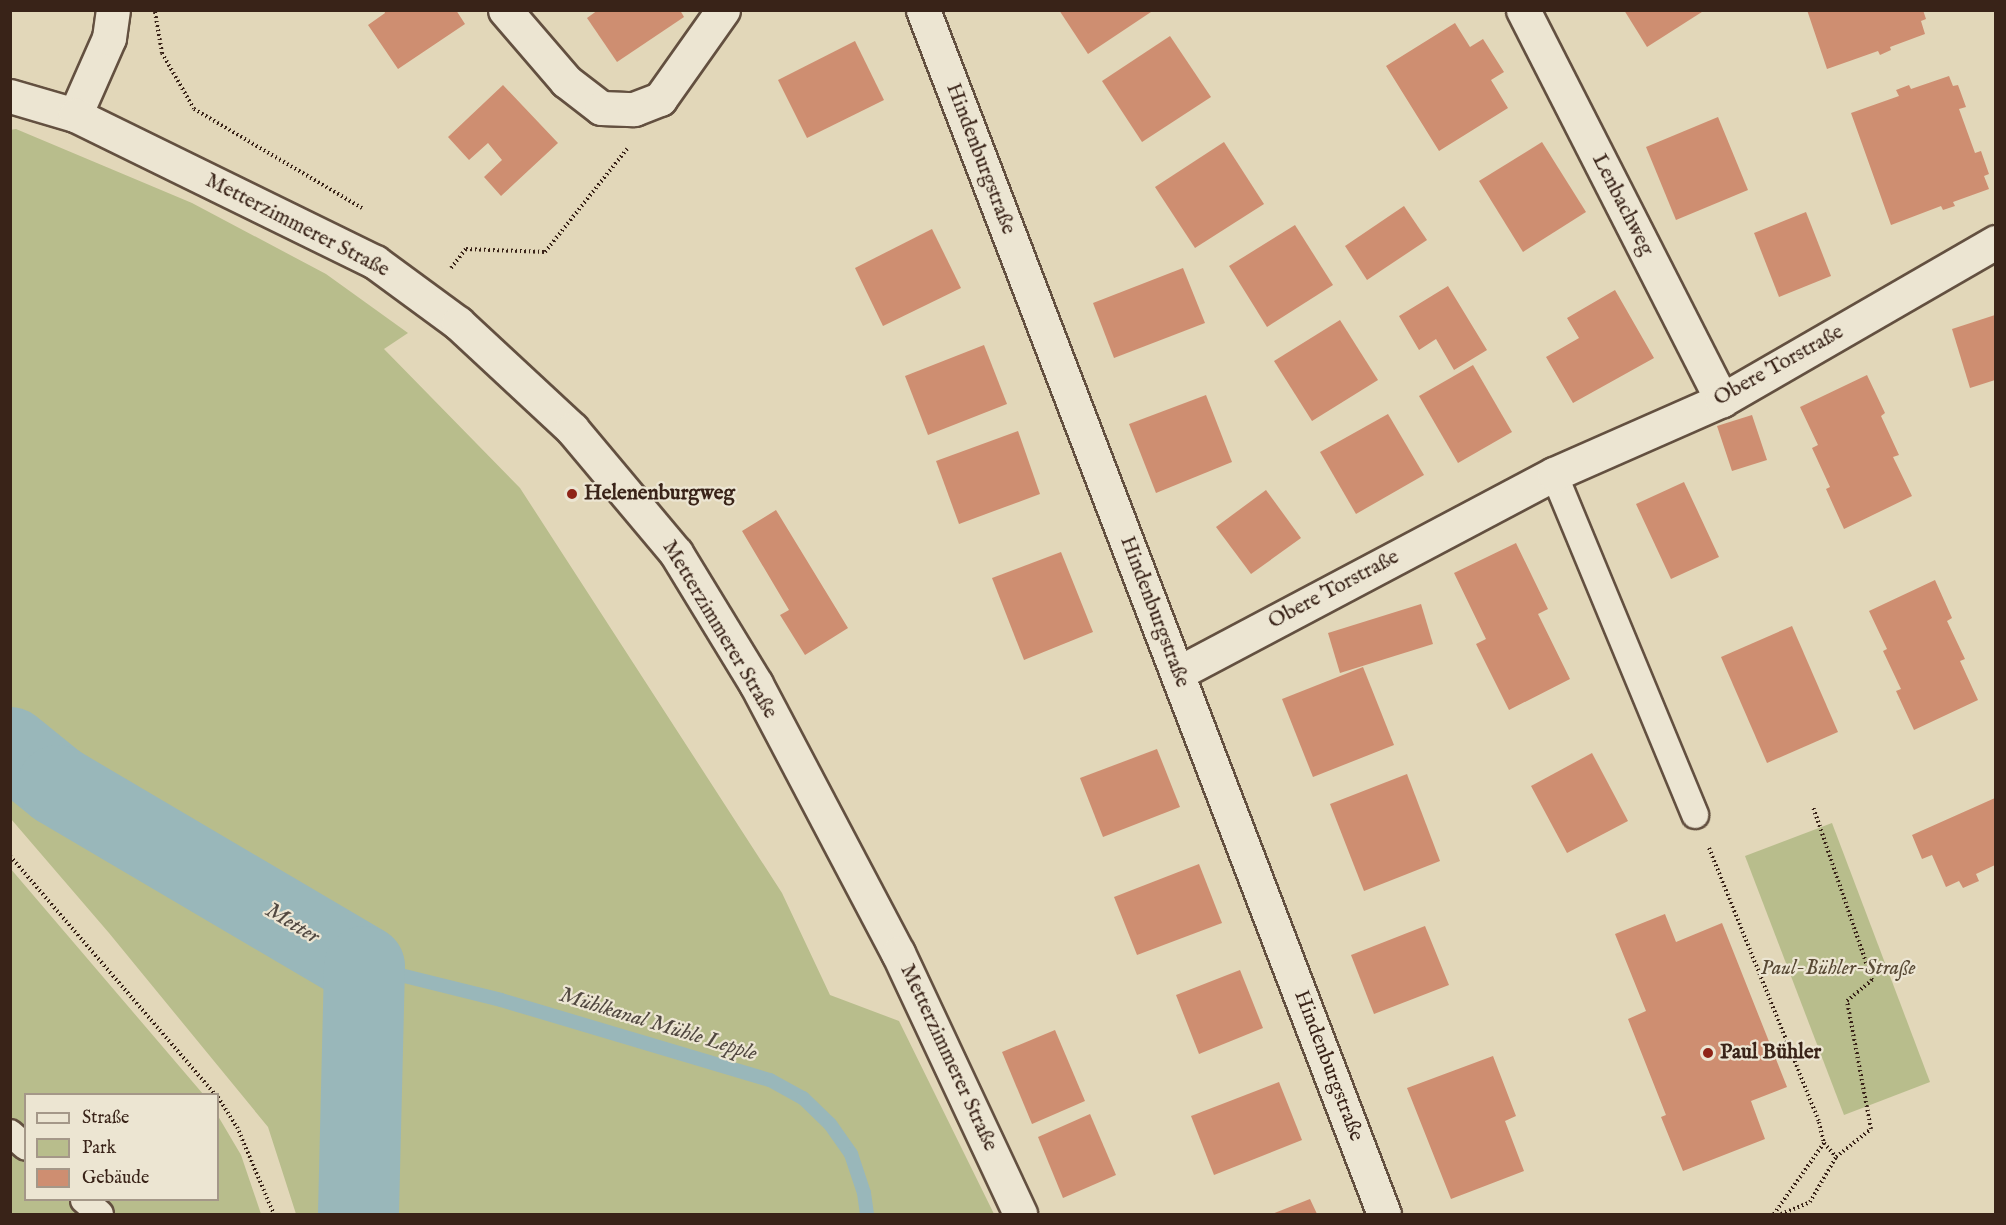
<!DOCTYPE html>
<meta charset="utf-8">
<style>
body{margin:0}
#map{position:relative;width:2006px;height:1225px;overflow:hidden;background:#e2d7b9;font-family:"IM FELL English",serif}
div>[style]{position:absolute}
.green>*{inset:0;background:#b8bd8c}
.stream>*{height:14px;margin:-7px;padding:0 7px;transform-origin:7px;border-radius:7px;background:#99b7ba}
.river>*{height:81px;margin:-40.5px;padding:0 40.5px;transform-origin:40.5px;border-radius:40.5px;background:#99b7ba}
.building>*{inset:0;background:#ce8e71}
.path>*{height:4px;margin-top:-2px;transform-origin:0;background:repeating-linear-gradient(90deg,#392318 0 1.5px,transparent 0 4.5px)}
.roads{filter:drop-shadow(2px 0 #635040) drop-shadow(-2px 0 #635040) drop-shadow(0 2px #635040) drop-shadow(0 -2px #635040)}
.service>*{height:26px;margin:-13px;padding:0 13px;transform-origin:13px;border-radius:13px;background:#ece5d2}
.minor>*{height:33px;margin:-16.5px;padding:0 16.5px;transform-origin:16.5px;border-radius:16.5px;background:#ece5d2}
.secondary>*{height:33px;margin:-16.5px;padding:0 16.5px;transform-origin:16.5px;border-radius:16.5px;background:#ece5d2}
.dots>*{width:16px;height:16px;translate:-50% -50%;box-sizing:border-box;border:3px solid #ece5d2;border-radius:50%}
span{translate:-50% -50%;white-space:nowrap;text-align:center;line-height:1.15;-webkit-text-stroke:4.5px #ece5d2;paint-order:stroke}
.street-label{font-size:21px;color:#392318}
.poi-label{font-size:21px;color:#392318;font-weight:700}
.left{translate:0 -50%;text-align:left}
.park-label{font-size:21px;color:#594a35;font-style:italic}
.water-label{font-size:22px;color:#514840;font-style:italic}
.frame{position:absolute;inset:0;border:12px solid #392318;pointer-events:none}
.legend{position:absolute;left:24px;top:1093px;width:195px;height:108px;box-sizing:border-box;background:#ece5d2;border:2px solid #a49788;margin:0;padding:8px 10px;list-style:none;font-size:18px;color:#392318}
.legend li{display:flex;align-items:center;gap:12px;height:30px}
.legend b{width:30px;border:2px solid #a49788}
</style>
<div id="map">
<div class="green">
<div style="clip-path:polygon(16px 129px,192px 203px,326px 274px,408px 333px,384px 349px,520px 488px,782px 893px,830px 995px,899px 1021px,994px 1214px,296px 1214px,268px 1127px,109px 933px,11px 819px,10px 130px)"></div>
<div style="clip-path:polygon(1832px 823px,1930px 1082px,1844px 1115px,1745px 856px)"></div>
<div style="clip-path:polygon(10px 868px,203px 1094px,26px 1094px,26px 1200px,218px 1200px,218px 1116px,241px 1155px,261px 1214px,11px 1214px)"></div>
</div>
<div class="stream">
<div style="left:364px;top:966px;width:141px;rotate:13.9deg"></div>
<div style="left:501px;top:1000px;width:281px;rotate:16.6deg"></div>
<div style="left:770px;top:1080px;width:38px;rotate:29deg"></div>
<div style="left:803px;top:1098px;width:37px;rotate:44deg"></div>
<div style="left:830px;top:1124px;width:37px;rotate:55deg"></div>
<div style="left:851px;top:1154px;width:41px;rotate:71.6deg"></div>
<div style="left:864px;top:1193px;width:21px;rotate:82deg"></div>
</div>
<div class="river">
<div style="left:10px;top:747px;width:60px;rotate:39deg"></div>
<div style="left:57px;top:785px;width:356px;rotate:30.5deg"></div>
<div style="left:364px;top:966px;width:248px;rotate:91.4deg"></div>
</div>
<div class="building">
<div style="clip-path:polygon(384px 10px,456px 10px,465px 24px,398px 69px,368px 25px,385px 13px)"></div>
<div style="clip-path:polygon(598px 10px,680px 10px,684px 17px,617px 62px,587px 18px)"></div>
<div style="clip-path:polygon(1059px 10px,1154px 10px,1088px 54px)"></div>
<div style="clip-path:polygon(1624px 10px,1705px 10px,1647px 47px)"></div>
<div style="clip-path:polygon(1807px 10px,1923px 10px,1926px 19px,1921px 21px,1925px 34px,1890px 47px,1891px 50px,1880px 55px,1878px 51px,1827px 69px)"></div>
<div style="clip-path:polygon(1455px 23px,1470px 47px,1483px 39px,1504px 72px,1491px 80px,1508px 108px,1439px 151px,1386px 66px)"></div>
<div style="clip-path:polygon(1170px 36px,1211px 97px,1142px 142px,1102px 81px)"></div>
<div style="clip-path:polygon(855px 41px,884px 100px,807px 138px,778px 80px)"></div>
<div style="clip-path:polygon(1949px 76px,1953px 86px,1958px 85px,1966px 107px,1959px 109px,1975px 153px,1981px 151px,1989px 174px,1984px 176px,1989px 189px,1953px 202px,1955px 206px,1943px 210px,1941px 206px,1891px 225px,1851px 113px,1899px 96px,1896px 90px,1909px 85px,1911px 89px)"></div>
<div style="clip-path:polygon(503px 85px,558px 143px,501px 196px,484px 177px,502px 160px,488px 143px,469px 160px,448px 137px)"></div>
<div style="clip-path:polygon(1718px 117px,1748px 190px,1676px 220px,1646px 147px)"></div>
<div style="clip-path:polygon(1224px 142px,1264px 204px,1195px 248px,1155px 187px)"></div>
<div style="clip-path:polygon(1542px 142px,1586px 212px,1523px 252px,1479px 181px)"></div>
<div style="clip-path:polygon(1404px 206px,1427px 240px,1367px 280px,1345px 246px)"></div>
<div style="clip-path:polygon(1806px 212px,1831px 276px,1779px 297px,1754px 233px)"></div>
<div style="clip-path:polygon(1295px 225px,1333px 285px,1267px 327px,1229px 266px)"></div>
<div style="clip-path:polygon(932px 229px,961px 288px,883px 326px,855px 268px)"></div>
<div style="clip-path:polygon(1183px 268px,1205px 323px,1114px 358px,1093px 303px)"></div>
<div style="clip-path:polygon(1448px 286px,1487px 350px,1454px 370px,1436px 339px,1419px 350px,1399px 316px)"></div>
<div style="clip-path:polygon(1615px 290px,1654px 358px,1573px 403px,1546px 357px,1579px 338px,1567px 318px)"></div>
<div style="clip-path:polygon(1995px 315px,1995px 380px,1970px 388px,1952px 329px)"></div>
<div style="clip-path:polygon(1340px 320px,1378px 380px,1312px 421px,1274px 361px)"></div>
<div style="clip-path:polygon(984px 345px,1007px 404px,928px 435px,905px 376px)"></div>
<div style="clip-path:polygon(1473px 365px,1512px 432px,1458px 463px,1419px 396px)"></div>
<div style="clip-path:polygon(1867px 375px,1885px 413px,1881px 416px,1899px 455px,1893px 457px,1912px 496px,1844px 529px,1826px 489px,1830px 487px,1812px 448px,1818px 445px,1800px 407px)"></div>
<div style="clip-path:polygon(1206px 395px,1232px 462px,1156px 493px,1129px 424px)"></div>
<div style="clip-path:polygon(1388px 414px,1424px 475px,1356px 514px,1320px 452px)"></div>
<div style="clip-path:polygon(1752px 415px,1767px 460px,1732px 471px,1717px 426px)"></div>
<div style="clip-path:polygon(1018px 431px,1040px 494px,959px 524px,936px 461px)"></div>
<div style="clip-path:polygon(1684px 482px,1719px 557px,1671px 579px,1636px 504px)"></div>
<div style="clip-path:polygon(1266px 490px,1301px 538px,1251px 574px,1216px 527px)"></div>
<div style="clip-path:polygon(776px 510px,848px 628px,805px 655px,780px 615px,789px 610px,742px 531px)"></div>
<div style="clip-path:polygon(1516px 543px,1548px 609px,1538px 614px,1570px 679px,1509px 710px,1476px 644px,1486px 639px,1454px 573px)"></div>
<div style="clip-path:polygon(1061px 552px,1093px 632px,1024px 660px,992px 578px)"></div>
<div style="clip-path:polygon(1935px 580px,1952px 618px,1947px 621px,1965px 659px,1960px 661px,1978px 700px,1914px 730px,1896px 691px,1901px 689px,1883px 651px,1887px 649px,1869px 611px)"></div>
<div style="clip-path:polygon(1421px 604px,1433px 644px,1340px 673px,1328px 633px)"></div>
<div style="clip-path:polygon(1792px 626px,1838px 732px,1767px 763px,1721px 657px)"></div>
<div style="clip-path:polygon(1363px 667px,1394px 745px,1313px 777px,1282px 699px)"></div>
<div style="clip-path:polygon(1157px 749px,1180px 807px,1103px 837px,1080px 778px)"></div>
<div style="clip-path:polygon(1592px 753px,1628px 821px,1567px 853px,1531px 786px)"></div>
<div style="clip-path:polygon(1407px 774px,1440px 861px,1364px 891px,1330px 804px)"></div>
<div style="clip-path:polygon(1995px 798px,1995px 865px,1976px 874px,1979px 881px,1963px 888px,1959px 881px,1946px 887px,1932px 855px,1922px 859px,1912px 835px)"></div>
<div style="clip-path:polygon(1199px 864px,1222px 923px,1137px 955px,1114px 897px)"></div>
<div style="clip-path:polygon(1665px 914px,1676px 942px,1722px 923px,1787px 1087px,1751px 1101px,1765px 1139px,1683px 1171px,1661px 1117px,1666px 1115px,1628px 1019px,1646px 1011px,1615px 934px)"></div>
<div style="clip-path:polygon(1425px 926px,1449px 985px,1374px 1014px,1351px 955px)"></div>
<div style="clip-path:polygon(1240px 970px,1263px 1028px,1199px 1054px,1176px 995px)"></div>
<div style="clip-path:polygon(1055px 1030px,1085px 1101px,1032px 1124px,1002px 1052px)"></div>
<div style="clip-path:polygon(1493px 1056px,1516px 1116px,1505px 1121px,1524px 1171px,1451px 1199px,1407px 1088px)"></div>
<div style="clip-path:polygon(1279px 1082px,1302px 1140px,1214px 1175px,1191px 1116px)"></div>
<div style="clip-path:polygon(1090px 1114px,1116px 1175px,1063px 1198px,1038px 1137px)"></div>
<div style="clip-path:polygon(1310px 1199px,1317px 1214px,1272px 1214px)"></div>
</div>
<div class="path">
<div style="left:155px;top:12px;width:42px;rotate:80.3deg"></div>
<div style="left:162px;top:53px;width:64px;rotate:60.3deg"></div>
<div style="left:194px;top:109px;width:195px;rotate:30.5deg"></div>
<div style="left:451px;top:268px;width:24px;rotate:-52deg"></div>
<div style="left:466px;top:249px;width:79px;rotate:2.2deg"></div>
<div style="left:545px;top:252px;width:132px;rotate:-51.5deg"></div>
<div style="left:1709px;top:848px;width:295px;rotate:68.1deg"></div>
<div style="left:1819px;top:1122px;width:22px;rotate:77deg"></div>
<div style="left:1824px;top:1143px;width:87px;rotate:125.2deg"></div>
<div style="left:10px;top:856px;width:314px;rotate:49.3deg"></div>
<div style="left:218px;top:1097px;width:36px;rotate:58deg"></div>
<div style="left:237px;top:1127px;width:95px;rotate:67deg"></div>
<div style="left:1824px;top:1143px;width:18px;rotate:49deg"></div>
<div style="left:1781px;top:1214px;width:31px;rotate:-22deg"></div>
<div style="left:1810px;top:1202px;width:52px;rotate:-60deg"></div>
<div style="left:1836px;top:1157px;width:45px;rotate:-38.7deg"></div>
<div style="left:1871px;top:1129px;width:130px;rotate:-100.6deg"></div>
<div style="left:1847px;top:1001px;width:33px;rotate:-40deg"></div>
<div style="left:1872px;top:980px;width:183px;rotate:-108.8deg"></div>
</div>
<div class="roads">
<div class="service">
<div style="left:1554px;top:474px;width:369px;rotate:67.5deg"></div>
<div style="left:10px;top:1133px;width:21px;rotate:41deg"></div>
<div style="left:84px;top:1200px;width:21px;rotate:41deg"></div>
</div>
<div class="minor">
<div style="left:505px;top:10px;width:94px;rotate:49.3deg"></div>
<div style="left:566px;top:81px;width:44px;rotate:37.6deg"></div>
<div style="left:601px;top:108px;width:33px;rotate:2deg"></div>
<div style="left:634px;top:109px;width:28px;rotate:-21deg"></div>
<div style="left:660px;top:99px;width:109px;rotate:-54.7deg"></div>
<div style="left:923px;top:10px;width:1289px;rotate:69.05deg"></div>
<div style="left:1523px;top:10px;width:438px;rotate:63deg"></div>
<div style="left:75px;top:115px;width:84px;rotate:-66.2deg"></div>
<div style="left:109px;top:38px;width:28px;rotate:-82deg"></div>
<div style="left:1178px;top:673px;width:425px;rotate:-27.9deg"></div>
<div style="left:1554px;top:474px;width:184px;rotate:-23.8deg"></div>
<div style="left:1722px;top:400px;width:316px;rotate:-30deg"></div>
</div>
<div class="secondary">
<div style="left:10px;top:96px;width:68px;rotate:16.3deg"></div>
<div style="left:75px;top:115px;width:334px;rotate:26.1deg"></div>
<div style="left:375px;top:262px;width:103px;rotate:36.3deg"></div>
<div style="left:458px;top:323px;width:156px;rotate:42.9deg"></div>
<div style="left:572px;top:429px;width:162px;rotate:50deg"></div>
<div style="left:676px;top:553px;width:153px;rotate:58.6deg"></div>
<div style="left:756px;top:684px;width:304px;rotate:62.2deg"></div>
<div style="left:898px;top:953px;width:288px;rotate:64.9deg"></div>
</div>
</div>
<div class="dots">
<div style="left:572px;top:494px;background:#8f2418"></div>
<div style="left:1708px;top:1053px;background:#8f2418"></div>
</div>
<div class="street-label">
<span style="left:980px;top:159px;rotate:69deg">Hindenburgstraße</span>
<span style="left:1622px;top:205px;rotate:63deg">Lenbachweg</span>
<span style="left:297px;top:226px;rotate:27deg">Metterzimmerer Straße</span>
<span style="left:1779px;top:366px;rotate:-29deg">Obere Torstraße</span>
<span style="left:1334px;top:590px;rotate:-28deg">Obere Torstraße</span>
<span style="left:1154px;top:612px;rotate:69deg">Hindenburgstraße</span>
<span style="left:719px;top:630px;rotate:59deg">Metterzimmerer Straße</span>
<span style="left:948px;top:1058px;rotate:65deg">Metterzimmerer Straße</span>
<span style="left:1328px;top:1066px;rotate:69deg">Hindenburgstraße</span>
</div>
<div class="poi-label">
<span class="left" style="left:584px;top:494px">Helenenburgweg</span>
<span class="left" style="left:1720px;top:1053px">Paul Bühler</span>
</div>
<div class="park-label">
<span style="left:1838px;top:969px">Paul-Bühler-Straße</span>
</div>
<div class="water-label">
<span style="left:292px;top:924px;rotate:31deg">Metter</span>
<span style="left:658px;top:1025px;rotate:17deg">Mühlkanal Mühle Lepple</span>
</div>
<div class="frame"></div>
<ul class="legend">
<li><b style="height:8px;background:#ece5d2"></b>Straße</li>
<li><b style="height:16px;background:#b8bd8c"></b>Park</li>
<li><b style="height:16px;background:#ce8e71"></b>Gebäude</li>
</ul>
</div>
